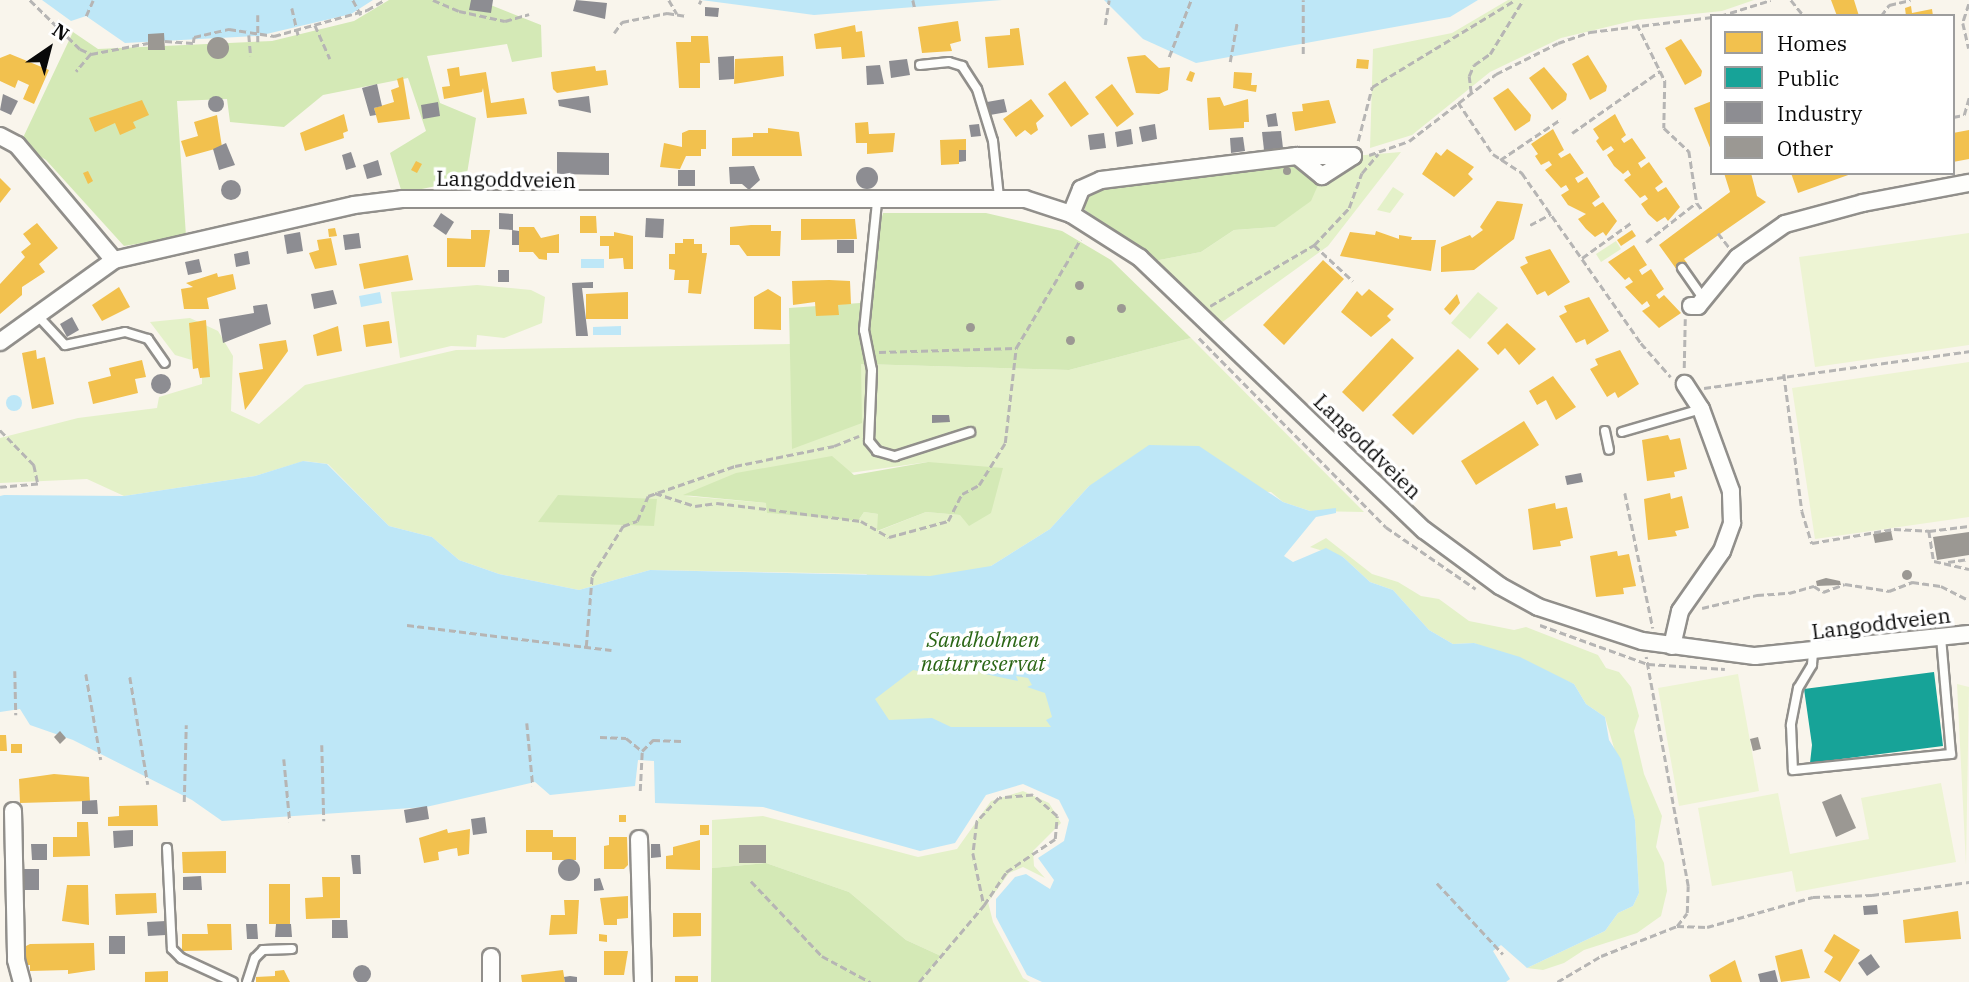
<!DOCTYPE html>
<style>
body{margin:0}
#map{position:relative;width:1969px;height:982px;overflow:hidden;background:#f9f5ec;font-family:"IBM Plex Serif",serif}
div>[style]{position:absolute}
.green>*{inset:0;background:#e4f1c9}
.forest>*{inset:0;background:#d4e9b6}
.pitch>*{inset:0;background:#edf4d3}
.water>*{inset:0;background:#bee7f7}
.round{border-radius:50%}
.homes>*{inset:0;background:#f2c14e}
.public>*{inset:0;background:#17a398}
.industry>*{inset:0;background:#8d8d92}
.building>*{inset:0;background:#9b9893}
.path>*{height:2.5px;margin-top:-1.25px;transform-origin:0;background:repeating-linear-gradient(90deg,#b6b5b4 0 7px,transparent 0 10.5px)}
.roads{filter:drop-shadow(2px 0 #918f8b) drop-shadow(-2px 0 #918f8b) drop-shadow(0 2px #918f8b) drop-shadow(0 -2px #918f8b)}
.lane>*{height:8px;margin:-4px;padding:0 4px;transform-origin:4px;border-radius:4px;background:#fefefc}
.street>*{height:16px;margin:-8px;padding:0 8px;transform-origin:8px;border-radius:8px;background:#fefefc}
span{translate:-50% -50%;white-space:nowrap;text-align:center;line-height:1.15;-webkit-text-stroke:7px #fff;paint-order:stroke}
.street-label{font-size:21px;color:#090909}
.park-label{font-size:21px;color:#2b6615;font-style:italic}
.legend{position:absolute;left:1710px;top:14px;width:245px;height:161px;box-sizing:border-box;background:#fff;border:2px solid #9d9d9d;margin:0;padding:9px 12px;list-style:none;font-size:21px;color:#090909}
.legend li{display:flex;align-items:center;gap:14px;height:35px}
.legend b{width:35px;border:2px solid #9d9d9d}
.north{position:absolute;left:14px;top:14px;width:70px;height:70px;-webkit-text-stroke:5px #fff;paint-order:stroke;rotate:35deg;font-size:19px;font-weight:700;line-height:28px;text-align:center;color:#090909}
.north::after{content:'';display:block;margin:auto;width:24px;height:32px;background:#090909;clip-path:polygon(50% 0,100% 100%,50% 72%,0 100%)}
</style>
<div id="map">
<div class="green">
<div style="clip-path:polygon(1508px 0,1754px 0,1722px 11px,1636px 20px,1561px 38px,1490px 72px,1412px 135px,1370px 148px,1373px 49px,1452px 33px)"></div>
<div style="clip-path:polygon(1401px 152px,1328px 246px,1221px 323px,1154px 261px,1201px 252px,1234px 230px,1275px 227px,1322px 176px,1353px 156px)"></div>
<div style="clip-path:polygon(1393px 187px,1404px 194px,1390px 213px,1377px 210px)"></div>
<div style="clip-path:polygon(1616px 241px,1621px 249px,1601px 262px,1596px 254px)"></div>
<div style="clip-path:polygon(477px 285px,531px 290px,545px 297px,542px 323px,504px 338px,477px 335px,476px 347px,451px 346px,400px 358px,391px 292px)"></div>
<div style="clip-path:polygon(1478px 292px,1498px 308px,1470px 339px,1451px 323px)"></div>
<div style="clip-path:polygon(evenodd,190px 318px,218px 331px,233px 356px,231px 411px,259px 424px,305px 385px,456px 350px,792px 344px,861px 364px,1069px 370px,1191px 338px,1364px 512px,1310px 511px,1283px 502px,1271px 492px,1089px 486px,1050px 529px,991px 566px,1157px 742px,772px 729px,867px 574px,650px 570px,579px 590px,499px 574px,459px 560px,432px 537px,389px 526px,328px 464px,304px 461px,255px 476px,124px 496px,87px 479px,0 483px,0 438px,78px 418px,157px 408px,159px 397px,202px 384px,202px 363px,175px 355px,150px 322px,190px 318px,928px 462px,960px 515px,926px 512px,878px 531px,878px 514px,864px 512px,858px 521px,768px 513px,767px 503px,685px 496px,928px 462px)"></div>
<div style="clip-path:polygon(1326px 538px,1372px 574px,1398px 582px,1421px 596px,1439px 599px,1469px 621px,1514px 630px,1526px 627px,1598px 655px,1606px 668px,1619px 672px,1631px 687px,1639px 716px,1634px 731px,1644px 774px,1662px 816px,1656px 847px,1664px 863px,1667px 891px,1661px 916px,1637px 933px,1584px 950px,1564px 963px,1543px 970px,1527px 968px,1605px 931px,1618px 913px,1633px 906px,1639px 893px,1635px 820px,1605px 717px,1586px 704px,1574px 684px,1474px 643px,1453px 644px,1429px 630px,1393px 590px,1370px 582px,1343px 557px,1310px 547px)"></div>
<div style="clip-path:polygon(1023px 791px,1049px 803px,1061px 823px,1033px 851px,1034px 866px,1045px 878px,1023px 867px,1009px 873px,988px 902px,993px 922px,1023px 978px,1030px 982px,919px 982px,941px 956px,906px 940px,849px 892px,766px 863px,712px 868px,712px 820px,763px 816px,918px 857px,957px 849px,991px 801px)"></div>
</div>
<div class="forest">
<div style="clip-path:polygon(389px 0,478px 0,541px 25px,542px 57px,512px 62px,507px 44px,427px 56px,440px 103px,476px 118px,466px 180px,402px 193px,390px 153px,426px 131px,408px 78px,323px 95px,284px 127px,230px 122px,227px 99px,177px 101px,186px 236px,124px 246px,46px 160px,20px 144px,73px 32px,98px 49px,272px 41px,354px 21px)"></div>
<div style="clip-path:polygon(1297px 156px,1322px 176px,1311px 201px,1275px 227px,1234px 230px,1201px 252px,1154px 261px,1085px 210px,1082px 195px,1101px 180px)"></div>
<div style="clip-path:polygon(883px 213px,986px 213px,1062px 231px,1111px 260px,1191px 338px,1069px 370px,861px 364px,862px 423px,792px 449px,789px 308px,860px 303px)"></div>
<div style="clip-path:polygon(832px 456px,854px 475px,928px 462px,1003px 468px,991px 513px,969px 526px,960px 515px,926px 512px,877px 531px,878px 514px,864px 512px,858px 521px,767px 513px,766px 503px,683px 495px,736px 473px)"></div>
<div style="clip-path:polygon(558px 495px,657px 499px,654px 526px,538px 522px)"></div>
<div style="clip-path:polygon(766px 863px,849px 892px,906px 940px,941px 956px,919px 982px,711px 982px,712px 868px)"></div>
</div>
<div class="pitch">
<div style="clip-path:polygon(1969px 233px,1969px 345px,1815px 367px,1799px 257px)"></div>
<div style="clip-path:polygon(1969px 362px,1969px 517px,1815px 539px,1792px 388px)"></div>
<div style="clip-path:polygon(1738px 674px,1759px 791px,1679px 806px,1658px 688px)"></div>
<div style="clip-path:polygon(1957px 684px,1969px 687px,1966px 865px)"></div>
<div style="clip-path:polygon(1941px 783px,1956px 862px,1796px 892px,1792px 871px,1712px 886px,1698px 808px,1778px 793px,1790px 854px,1869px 839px,1861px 798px)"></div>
</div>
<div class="water">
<div style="clip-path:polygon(42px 0,373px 0,351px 14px,258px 36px,125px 43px,86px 16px,71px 21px)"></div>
<div style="clip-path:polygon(701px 0,1002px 0,814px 15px)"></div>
<div style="clip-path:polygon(1104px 0,1478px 0,1450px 17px,1196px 63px,1143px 39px)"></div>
<div style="clip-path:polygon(581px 259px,604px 259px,604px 268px,581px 268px)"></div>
<div style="clip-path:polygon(380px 292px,382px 303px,361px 307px,359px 296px)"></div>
<div style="clip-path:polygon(621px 326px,621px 335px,593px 335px,593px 327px)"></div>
<div class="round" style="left:6px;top:395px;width:16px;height:16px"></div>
<div style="clip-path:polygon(evenodd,1149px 445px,1199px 446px,1283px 502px,1310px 511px,1336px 508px,1336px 513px,1316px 517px,1284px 556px,1293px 562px,1326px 548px,1343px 557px,1370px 582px,1393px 590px,1429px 630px,1453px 644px,1474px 643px,1520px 657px,1574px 684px,1586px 704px,1605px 717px,1609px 740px,1621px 759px,1635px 820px,1639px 893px,1633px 906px,1618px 913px,1605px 931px,1527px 968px,1501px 945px,1493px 951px,1510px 979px,1506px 982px,1042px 982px,1027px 975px,996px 917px,996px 899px,1015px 877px,1026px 874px,1050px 889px,1054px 880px,1038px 858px,1064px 841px,1069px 820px,1059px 800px,1023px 784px,986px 795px,955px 843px,920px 851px,763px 807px,655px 803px,654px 761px,638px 760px,635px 786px,550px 795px,535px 782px,426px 807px,222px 821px,192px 800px,73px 740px,30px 725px,20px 709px,0 712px,0 496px,4px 495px,124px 496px,255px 476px,303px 461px,327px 464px,389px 526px,432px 537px,459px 560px,499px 574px,579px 590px,650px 570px,930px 576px,991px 566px,1050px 529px,1089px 486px,1149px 445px,968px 666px,985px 674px,1018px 681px,1016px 676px,1028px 678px,1032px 685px,1027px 687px,1045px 693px,1052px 717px,1046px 720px,1051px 727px,951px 727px,932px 718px,889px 720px,875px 699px,913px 670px,941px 675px,968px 666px)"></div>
</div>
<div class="homes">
<div style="clip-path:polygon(1831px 0,1854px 0,1859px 16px,1837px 16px)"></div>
<div style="clip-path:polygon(1911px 6px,1912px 13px,1932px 9px,1933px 16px,1906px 16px,1905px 8px)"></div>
<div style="clip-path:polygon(958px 21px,961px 41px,950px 44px,952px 51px,922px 53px,918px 27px)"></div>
<div style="clip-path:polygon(855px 25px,856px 32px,862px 31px,865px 57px,842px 59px,841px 47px,816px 49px,814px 34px)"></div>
<div style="clip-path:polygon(1019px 28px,1024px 65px,988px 68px,985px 37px,1010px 35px,1010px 29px)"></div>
<div style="clip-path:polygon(691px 36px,708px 36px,710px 63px,700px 63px,700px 88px,679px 88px,676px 42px,691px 42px)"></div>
<div style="clip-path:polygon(1681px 39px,1702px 71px,1701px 76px,1685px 85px,1665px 48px)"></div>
<div style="clip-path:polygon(10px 54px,49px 70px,34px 104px,23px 99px,29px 85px,18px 80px,15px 88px,0 81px,0 58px)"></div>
<div style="clip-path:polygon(1145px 55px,1159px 68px,1170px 67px,1168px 90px,1159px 94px,1136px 93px,1127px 57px)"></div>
<div style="clip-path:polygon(1588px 55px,1607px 86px,1606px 91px,1590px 100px,1572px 64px)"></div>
<div style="clip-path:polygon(783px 56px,784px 76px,734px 84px,735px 59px)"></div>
<div style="clip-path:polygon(1357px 59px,1369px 60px,1368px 69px,1356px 68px)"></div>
<div style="clip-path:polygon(595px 66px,596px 71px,606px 70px,608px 85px,557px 93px,553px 89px,551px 72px)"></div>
<div style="clip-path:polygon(459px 67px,460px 76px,486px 72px,491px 103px,524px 98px,527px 114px,487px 118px,483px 88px,482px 92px,444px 99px,442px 87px,450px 86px,447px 69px)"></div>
<div style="clip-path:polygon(1544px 67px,1567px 94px,1566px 100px,1552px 110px,1529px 78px)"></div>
<div style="clip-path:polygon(1190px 71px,1195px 73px,1192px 82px,1186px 80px)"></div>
<div style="clip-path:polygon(1234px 72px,1252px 73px,1251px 85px,1257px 85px,1256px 92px,1233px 88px)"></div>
<div style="clip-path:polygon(403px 77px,410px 119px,378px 123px,374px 108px,394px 102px,391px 90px,399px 87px,397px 79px)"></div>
<div style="clip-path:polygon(1065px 81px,1089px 114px,1071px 127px,1048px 94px)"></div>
<div style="clip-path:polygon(1112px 84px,1134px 114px,1117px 127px,1095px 97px)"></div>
<div style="clip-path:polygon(1508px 88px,1531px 115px,1530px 121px,1515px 131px,1493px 98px)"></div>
<div style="clip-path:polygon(1220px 97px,1224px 106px,1248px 99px,1249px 122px,1244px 122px,1244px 128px,1209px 130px,1207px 98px)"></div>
<div style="clip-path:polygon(1031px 99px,1044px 116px,1036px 123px,1038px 130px,1031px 135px,1025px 130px,1016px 137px,1003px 119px)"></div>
<div style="clip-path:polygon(142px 100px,149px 115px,133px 122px,136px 128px,120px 135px,115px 123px,95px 132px,89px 118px)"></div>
<div style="clip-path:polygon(1329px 100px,1336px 123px,1295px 131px,1292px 112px,1303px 111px,1302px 104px)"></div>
<div style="clip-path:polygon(1712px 101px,1712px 150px,1711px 150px,1694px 108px)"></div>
<div style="clip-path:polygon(344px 114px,348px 131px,343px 133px,344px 138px,305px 151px,300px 133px)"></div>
<div style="clip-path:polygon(1615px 114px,1626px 135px,1621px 139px,1624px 143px,1632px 138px,1646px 158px,1638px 163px,1641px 168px,1649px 162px,1663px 182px,1655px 188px,1658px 192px,1666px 187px,1680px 207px,1668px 221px,1665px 217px,1657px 222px,1648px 214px,1641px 204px,1648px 199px,1645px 195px,1640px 198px,1624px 180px,1631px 175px,1628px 170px,1623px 174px,1614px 166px,1607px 155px,1614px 150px,1611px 146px,1603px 151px,1596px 141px,1599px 138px,1593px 129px)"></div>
<div style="clip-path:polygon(217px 115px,222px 147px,186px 157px,181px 141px,198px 136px,194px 122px)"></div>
<div style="clip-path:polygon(868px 122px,869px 134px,895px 133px,893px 152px,867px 154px,867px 143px,856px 143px,855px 123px)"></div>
<div style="clip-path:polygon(768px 128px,799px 132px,802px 156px,732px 156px,732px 138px,753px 137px,753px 133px,768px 133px)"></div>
<div style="clip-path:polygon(1553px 129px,1564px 150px,1558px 154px,1561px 158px,1570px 153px,1584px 173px,1575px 178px,1578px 183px,1587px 177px,1600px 197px,1592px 203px,1595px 207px,1603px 202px,1617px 221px,1606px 236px,1603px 232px,1595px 237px,1586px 229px,1578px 219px,1586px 214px,1568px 205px,1561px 195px,1569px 190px,1566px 185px,1561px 188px,1545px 170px,1552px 165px,1549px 161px,1541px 165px,1535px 156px,1538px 154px,1531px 144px)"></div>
<div style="clip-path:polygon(689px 130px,706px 130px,706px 149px,701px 149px,701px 156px,686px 156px,680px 169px,660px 167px,664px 143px,682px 147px,682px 133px)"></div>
<div style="clip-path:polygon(1969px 130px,1969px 159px,1953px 162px,1953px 133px)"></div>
<div style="clip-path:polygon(966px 139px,966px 150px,959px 150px,959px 164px,941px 165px,940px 140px)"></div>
<div style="clip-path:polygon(1447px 149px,1474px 167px,1468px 174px,1473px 179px,1454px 197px,1422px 174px,1436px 152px,1441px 156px)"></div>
<div style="clip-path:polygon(416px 161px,422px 164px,417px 173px,411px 170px)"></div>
<div style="clip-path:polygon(88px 171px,93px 181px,88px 184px,83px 173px)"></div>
<div style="clip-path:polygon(1724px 173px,1751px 173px,1757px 196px,1766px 202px,1684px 259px,1687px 263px,1677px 270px,1659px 245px,1730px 192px)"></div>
<div style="clip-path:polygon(1791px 173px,1851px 173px,1851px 174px,1798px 193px)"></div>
<div style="clip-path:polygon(0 178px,11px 189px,0 203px)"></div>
<div style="clip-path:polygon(1497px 201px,1523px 204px,1514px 239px,1474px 270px,1441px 272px,1441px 247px,1470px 235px,1472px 238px,1483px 230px,1480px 227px)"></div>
<div style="clip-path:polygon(580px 216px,596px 216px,597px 233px,580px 233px)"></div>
<div style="clip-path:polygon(801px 219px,855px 219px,857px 239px,801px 240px)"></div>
<div style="clip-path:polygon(37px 223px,58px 248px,39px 264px,45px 272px,22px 287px,22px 295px,0 314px,0 284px,25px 257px,21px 252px,31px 244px,23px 234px)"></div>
<div style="clip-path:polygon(751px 225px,771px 225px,771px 231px,781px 231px,780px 256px,747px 256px,739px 245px,730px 245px,730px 227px)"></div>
<div style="clip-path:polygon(519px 227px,534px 227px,541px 238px,559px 234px,559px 253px,547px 253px,547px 260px,539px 259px,533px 252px,519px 252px)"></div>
<div style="clip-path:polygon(335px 228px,337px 236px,329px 237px,328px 229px)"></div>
<div style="clip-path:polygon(471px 230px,490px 230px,485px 267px,447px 267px,447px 238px,471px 239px)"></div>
<div style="clip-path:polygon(1632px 230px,1636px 236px,1621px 246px,1617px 240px)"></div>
<div style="clip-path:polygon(1376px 231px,1399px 239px,1399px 235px,1412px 237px,1411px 240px,1436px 240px,1431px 271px,1340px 256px,1350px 232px,1375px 235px)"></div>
<div style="clip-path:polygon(614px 232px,633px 236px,633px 269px,624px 269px,623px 258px,609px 259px,609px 246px,600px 246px,600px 236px,614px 236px)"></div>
<div style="clip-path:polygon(331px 238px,337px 265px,315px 269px,309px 253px,319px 250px,317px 240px)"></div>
<div style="clip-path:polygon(683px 239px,694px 239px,694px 244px,702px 244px,702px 253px,707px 253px,701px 294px,688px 293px,689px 280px,674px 280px,675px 270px,669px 269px,669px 254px,675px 254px,675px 243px,683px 243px)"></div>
<div style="clip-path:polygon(1634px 245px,1647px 265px,1639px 270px,1642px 275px,1651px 269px,1664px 289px,1656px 295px,1659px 299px,1664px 295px,1681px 313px,1659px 328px,1642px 311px,1650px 306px,1647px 301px,1642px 305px,1625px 287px,1633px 282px,1629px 277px,1625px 280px,1608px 262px)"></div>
<div style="clip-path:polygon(1550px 249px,1570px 282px,1548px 296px,1545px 291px,1537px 295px,1520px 267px,1528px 263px,1525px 257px)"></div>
<div style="clip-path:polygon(408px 255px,413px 280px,364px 289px,359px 264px)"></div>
<div style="clip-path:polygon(1323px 260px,1344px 279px,1284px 345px,1263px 325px)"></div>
<div style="clip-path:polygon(217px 273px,218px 277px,233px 274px,236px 289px,207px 298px,209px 309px,184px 309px,181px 289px,193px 287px,186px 283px)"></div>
<div style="clip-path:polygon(829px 280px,850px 281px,851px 304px,838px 305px,839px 315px,816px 316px,815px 302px,793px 305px,792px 281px)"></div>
<div style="clip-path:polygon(119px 287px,130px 307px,102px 321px,92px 305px)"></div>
<div style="clip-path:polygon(768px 289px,781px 297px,781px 330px,754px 329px,754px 297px)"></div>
<div style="clip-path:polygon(1369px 289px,1394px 309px,1387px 316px,1391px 320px,1371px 337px,1341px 312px,1357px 291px,1362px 296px)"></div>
<div style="clip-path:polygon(628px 292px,628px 319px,586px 319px,586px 294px)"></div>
<div style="clip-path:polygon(1457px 294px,1460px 303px,1450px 315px,1444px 309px)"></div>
<div style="clip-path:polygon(1589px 297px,1609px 331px,1587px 345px,1585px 339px,1576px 343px,1559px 316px,1567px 312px,1564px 306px)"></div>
<div style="clip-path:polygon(206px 320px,210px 377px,200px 378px,198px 368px,193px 369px,189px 323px)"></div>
<div style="clip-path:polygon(389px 321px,392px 343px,366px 347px,363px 325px)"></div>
<div style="clip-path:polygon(1507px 323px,1536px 349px,1519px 365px,1505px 348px,1498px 355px,1487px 343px)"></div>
<div style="clip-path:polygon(338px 326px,342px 351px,317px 356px,313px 335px)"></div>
<div style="clip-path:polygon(1392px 338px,1414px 358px,1363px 412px,1342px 392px)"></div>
<div style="clip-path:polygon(286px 340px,288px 351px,245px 410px,239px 373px,263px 369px,259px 344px)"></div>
<div style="clip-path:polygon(1458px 349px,1479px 369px,1413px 435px,1392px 415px)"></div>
<div style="clip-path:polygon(36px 350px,37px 359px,45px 357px,54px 404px,32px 409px,22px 353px)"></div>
<div style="clip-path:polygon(1620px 350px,1639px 384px,1618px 398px,1615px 392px,1607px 397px,1590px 369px,1598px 365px,1595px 359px)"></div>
<div style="clip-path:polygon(142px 360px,146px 377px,135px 379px,138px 393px,93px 404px,88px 382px,111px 376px,109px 368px)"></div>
<div style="clip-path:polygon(1553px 376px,1576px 407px,1556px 420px,1546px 400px,1537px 405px,1529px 391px)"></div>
<div style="clip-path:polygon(1524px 421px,1539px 445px,1476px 485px,1461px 461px)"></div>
<div style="clip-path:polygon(1668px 435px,1670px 440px,1680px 438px,1687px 469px,1674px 472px,1675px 477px,1647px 481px,1642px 440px)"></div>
<div style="clip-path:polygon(1670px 493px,1671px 499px,1682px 496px,1689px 528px,1675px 531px,1677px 536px,1648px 540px,1644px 499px)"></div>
<div style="clip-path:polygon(1555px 503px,1556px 509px,1567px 507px,1573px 538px,1560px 541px,1561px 546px,1533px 550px,1528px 509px)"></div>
<div style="clip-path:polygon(1617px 551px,1618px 556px,1629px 554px,1636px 586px,1623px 588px,1624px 594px,1596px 597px,1590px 556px)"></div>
<div style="clip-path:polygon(0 735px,6px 735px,7px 751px,0 751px)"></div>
<div style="clip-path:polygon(11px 744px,22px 744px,22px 753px,11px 753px)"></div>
<div style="clip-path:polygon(54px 774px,89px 777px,90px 801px,20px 803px,19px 779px)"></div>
<div style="clip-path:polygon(157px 805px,158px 826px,108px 826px,108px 817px,119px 816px,119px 806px)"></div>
<div style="clip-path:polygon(619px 815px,626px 815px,626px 822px,619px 822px)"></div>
<div style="clip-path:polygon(77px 822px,88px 822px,90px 856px,53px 857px,53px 837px,77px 837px)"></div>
<div style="clip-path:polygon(700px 825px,709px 825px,709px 835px,700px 835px)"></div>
<div style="clip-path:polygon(447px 829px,448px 833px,470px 829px,469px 854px,458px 856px,457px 848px,451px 849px,438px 852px,439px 860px,424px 863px,419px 838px)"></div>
<div style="clip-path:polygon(526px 830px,553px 830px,553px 837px,576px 837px,576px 860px,552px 860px,552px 852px,526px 852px)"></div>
<div style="clip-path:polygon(609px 837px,627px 837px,628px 865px,624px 869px,604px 869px,604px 846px,609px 845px)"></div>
<div style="clip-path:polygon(700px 840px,700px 870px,666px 869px,666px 856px,673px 855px,673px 847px)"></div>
<div style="clip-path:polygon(226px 851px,226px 873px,183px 873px,182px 852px)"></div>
<div style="clip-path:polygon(322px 877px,340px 877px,340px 918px,306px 919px,305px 898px,323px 897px)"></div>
<div style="clip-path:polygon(269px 884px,290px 884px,290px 924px,269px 924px)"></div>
<div style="clip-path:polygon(67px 885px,88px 885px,89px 925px,62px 921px)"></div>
<div style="clip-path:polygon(156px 893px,157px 913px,116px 915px,115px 894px)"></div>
<div style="clip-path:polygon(628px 896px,628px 918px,617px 919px,617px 925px,604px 925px,600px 898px)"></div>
<div style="clip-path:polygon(564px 900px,579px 900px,577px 934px,549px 935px,551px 915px,565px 915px)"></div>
<div style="clip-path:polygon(1958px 911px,1961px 939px,1905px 943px,1903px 920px)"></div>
<div style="clip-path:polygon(673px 913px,701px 913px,701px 936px,673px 937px)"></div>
<div style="clip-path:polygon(207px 924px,231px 924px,232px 950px,182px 951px,182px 934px,208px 934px)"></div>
<div style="clip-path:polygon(599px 934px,607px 935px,607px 942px,599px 941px)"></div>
<div style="clip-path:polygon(1834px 934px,1860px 950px,1840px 982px,1824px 972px,1833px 957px,1824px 951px)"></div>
<div style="clip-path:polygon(94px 943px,95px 970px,68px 974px,68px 970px,30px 971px,30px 965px,25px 965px,24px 947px,30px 944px)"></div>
<div style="clip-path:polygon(1802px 949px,1810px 978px,1781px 982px,1775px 956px)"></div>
<div style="clip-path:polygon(604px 951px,628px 951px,624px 975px,604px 975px)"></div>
<div style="clip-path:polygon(1735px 960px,1742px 982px,1711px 982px,1709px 975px)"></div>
<div style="clip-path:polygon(284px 970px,290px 982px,256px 982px,256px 977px,275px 976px,275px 971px)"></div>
<div style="clip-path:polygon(563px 970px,565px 982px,522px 982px,521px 975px)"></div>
<div style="clip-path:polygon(168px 971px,168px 982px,145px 982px,145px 972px)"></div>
<div style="clip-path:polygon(675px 976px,698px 976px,698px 982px,675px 982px)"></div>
</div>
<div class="public">
<div style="clip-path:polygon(1934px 672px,1943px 746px,1810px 763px,1812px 745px,1804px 689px)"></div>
</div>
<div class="industry">
<div style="clip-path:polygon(471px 0,493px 0,491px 13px,469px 10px)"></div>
<div style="clip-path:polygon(576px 0,607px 3px,605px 19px,573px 11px)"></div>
<div style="clip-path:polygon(705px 7px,719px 8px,718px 17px,705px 16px)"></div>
<div style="clip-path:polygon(734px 56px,734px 79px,719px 80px,718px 57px)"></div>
<div style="clip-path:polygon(907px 59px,910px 75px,891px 78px,889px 61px)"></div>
<div style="clip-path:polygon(880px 65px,884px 84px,867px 85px,866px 66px)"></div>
<div style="clip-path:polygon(377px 84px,382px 106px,374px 108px,376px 115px,370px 116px,362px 88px)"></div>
<div style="clip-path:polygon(3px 94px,18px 101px,11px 115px,0 110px)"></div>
<div class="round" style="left:208px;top:96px;width:16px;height:16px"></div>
<div style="clip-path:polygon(589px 96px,591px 113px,559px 106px,558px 100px)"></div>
<div style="clip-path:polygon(1004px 99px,1007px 112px,990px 115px,987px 102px)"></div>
<div style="clip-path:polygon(438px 102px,440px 116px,423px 119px,421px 105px)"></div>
<div style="clip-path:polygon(1276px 113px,1278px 126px,1268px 127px,1266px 115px)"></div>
<div style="clip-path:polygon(979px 124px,981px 136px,971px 137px,969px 125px)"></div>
<div style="clip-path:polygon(1155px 124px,1157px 139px,1142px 142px,1139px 127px)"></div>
<div style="clip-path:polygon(1131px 129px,1133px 144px,1117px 147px,1115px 132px)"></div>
<div style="clip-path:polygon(1281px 131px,1283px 148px,1264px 150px,1262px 132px)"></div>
<div style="clip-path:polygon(1104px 133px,1106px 148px,1090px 150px,1088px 135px)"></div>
<div style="clip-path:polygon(1243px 137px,1245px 151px,1231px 153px,1230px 138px)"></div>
<div style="clip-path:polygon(226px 143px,235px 165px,219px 170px,213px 149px)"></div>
<div style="clip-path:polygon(959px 150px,966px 150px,966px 161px,959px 162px)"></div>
<div style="clip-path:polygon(351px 152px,356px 167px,346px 170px,342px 155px)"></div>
<div style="clip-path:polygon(557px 152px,609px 153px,609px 175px,557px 174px)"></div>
<div style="clip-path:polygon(378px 160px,382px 175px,367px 179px,363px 165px)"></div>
<div style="clip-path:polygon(754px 166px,760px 180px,749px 190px,742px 184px,730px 184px,729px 167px)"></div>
<div class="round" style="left:856px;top:167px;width:22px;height:22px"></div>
<div style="clip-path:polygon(678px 170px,695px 170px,695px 186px,678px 186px)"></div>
<div class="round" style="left:221px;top:180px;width:20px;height:20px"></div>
<div style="clip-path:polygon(441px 213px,454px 222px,446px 235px,433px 226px)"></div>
<div style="clip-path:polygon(499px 213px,513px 214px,513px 230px,499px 229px)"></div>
<div style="clip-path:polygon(646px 218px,664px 219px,663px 238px,645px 237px)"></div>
<div style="clip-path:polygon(512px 230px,519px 231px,519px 245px,512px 245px)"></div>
<div style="clip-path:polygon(300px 232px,303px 251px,287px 254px,284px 235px)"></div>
<div style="clip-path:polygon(359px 233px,361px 248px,345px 250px,343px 235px)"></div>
<div style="clip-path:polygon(837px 240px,854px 240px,854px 253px,837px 253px)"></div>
<div style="clip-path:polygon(248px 251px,250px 264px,236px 267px,234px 254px)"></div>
<div style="clip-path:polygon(199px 259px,202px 272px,188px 275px,185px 262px)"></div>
<div style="clip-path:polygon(498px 270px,509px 270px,509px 282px,498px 282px)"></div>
<div style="clip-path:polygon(593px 282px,593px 288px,582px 288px,588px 336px,576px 336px,572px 283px)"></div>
<div style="clip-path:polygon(333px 290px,337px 304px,314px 309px,311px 294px)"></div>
<div style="clip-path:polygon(267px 304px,271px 324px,223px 343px,219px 319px,254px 313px,253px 306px)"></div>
<div style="clip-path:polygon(72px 317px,79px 330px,67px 337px,60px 324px)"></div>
<div class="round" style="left:151px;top:374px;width:20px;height:20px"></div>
<div style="clip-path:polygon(932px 415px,949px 415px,950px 422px,932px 423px)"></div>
<div style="clip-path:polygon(1581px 473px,1583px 482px,1567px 485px,1565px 476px)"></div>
<div style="clip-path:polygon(97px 800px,98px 814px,82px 814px,82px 801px)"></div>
<div style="clip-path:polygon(427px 806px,429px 819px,406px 823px,404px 810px)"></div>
<div style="clip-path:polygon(485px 817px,487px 833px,473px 835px,471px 819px)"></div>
<div style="clip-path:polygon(133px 830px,133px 846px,114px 848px,113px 831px)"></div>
<div style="clip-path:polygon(31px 844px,47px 844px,47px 860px,32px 860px)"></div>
<div style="clip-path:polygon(651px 844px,660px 844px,661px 857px,651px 858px)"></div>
<div style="clip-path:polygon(351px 855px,360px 855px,361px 874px,353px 874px)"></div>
<div class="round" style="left:558px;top:859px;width:22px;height:22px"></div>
<div style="clip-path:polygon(23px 869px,39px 869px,39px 890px,23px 890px)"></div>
<div style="clip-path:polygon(201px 876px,202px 890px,183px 890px,183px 877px)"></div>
<div style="clip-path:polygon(600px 878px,604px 890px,594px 891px,594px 879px)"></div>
<div style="clip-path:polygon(1877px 905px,1878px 914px,1864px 915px,1863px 906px)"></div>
<div style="clip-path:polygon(332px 920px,347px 920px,348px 938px,332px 938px)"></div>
<div style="clip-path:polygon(166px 921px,166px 935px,148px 936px,147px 922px)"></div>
<div style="clip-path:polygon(246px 924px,257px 924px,258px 939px,247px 939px)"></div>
<div style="clip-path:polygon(276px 924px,291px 924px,292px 937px,275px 937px)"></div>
<div style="clip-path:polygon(109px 936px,125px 936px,125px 954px,109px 954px)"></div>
<div style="clip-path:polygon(1871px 954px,1880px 967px,1867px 976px,1858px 963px)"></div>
<div class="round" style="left:353px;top:965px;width:18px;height:18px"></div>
<div style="clip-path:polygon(1775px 970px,1778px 982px,1760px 982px,1758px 974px)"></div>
<div style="clip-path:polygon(570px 976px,577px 977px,577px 982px,565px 982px,564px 977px)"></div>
</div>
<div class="building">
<div style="clip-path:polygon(164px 33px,165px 50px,148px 50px,148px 34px)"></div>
<div class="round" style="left:207px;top:37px;width:22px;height:22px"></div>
<div class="round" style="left:1283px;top:167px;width:8px;height:8px"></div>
<div class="round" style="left:1074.5px;top:280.5px;width:9px;height:9px"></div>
<div class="round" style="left:1116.5px;top:303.5px;width:9px;height:9px"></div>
<div class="round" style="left:965.5px;top:322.5px;width:9px;height:9px"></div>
<div class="round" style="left:1065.5px;top:335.5px;width:9px;height:9px"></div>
<div style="clip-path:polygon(1891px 531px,1893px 540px,1875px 543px,1873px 534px)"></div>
<div style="clip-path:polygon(1969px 532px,1969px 555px,1937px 560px,1933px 537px)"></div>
<div class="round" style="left:1902px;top:570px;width:10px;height:10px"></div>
<div style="clip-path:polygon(1826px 578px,1840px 581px,1841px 585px,1817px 586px,1816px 581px)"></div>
<div style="clip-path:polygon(60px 731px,66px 738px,60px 744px,54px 737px)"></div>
<div style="clip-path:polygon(1758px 737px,1761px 749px,1753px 751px,1750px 739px)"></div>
<div style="clip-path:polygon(1841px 794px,1856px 828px,1836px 837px,1822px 802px)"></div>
<div style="clip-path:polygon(739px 845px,766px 845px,766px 863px,739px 863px)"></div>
</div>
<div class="path">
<div style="left:30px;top:0;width:70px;rotate:44.4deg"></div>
<div style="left:80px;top:49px;width:12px;rotate:24deg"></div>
<div style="left:91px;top:54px;width:23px;rotate:130deg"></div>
<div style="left:353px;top:0;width:17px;rotate:62deg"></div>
<div style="left:433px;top:0;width:28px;rotate:23deg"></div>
<div style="left:459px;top:11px;width:47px;rotate:12.3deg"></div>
<div style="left:505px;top:21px;width:25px;rotate:-16deg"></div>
<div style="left:669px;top:0;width:16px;rotate:60deg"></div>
<div style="left:913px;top:0;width:9px;rotate:77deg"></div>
<div style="left:1791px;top:0;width:21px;rotate:51deg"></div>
<div style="left:699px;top:4px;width:4px;rotate:-63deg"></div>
<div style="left:1969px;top:4px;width:20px;rotate:108deg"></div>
<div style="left:1963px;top:23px;width:26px;rotate:77deg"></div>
<div style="left:292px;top:8px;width:28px;rotate:77deg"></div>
<div style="left:258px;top:15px;width:27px;rotate:90deg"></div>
<div style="left:86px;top:16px;width:17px;rotate:-66deg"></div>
<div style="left:1720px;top:16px;width:53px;rotate:-17.4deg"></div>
<div style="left:1881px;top:16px;width:14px;rotate:-54deg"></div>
<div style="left:1889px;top:5px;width:22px;rotate:-13deg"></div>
<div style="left:1637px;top:24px;width:64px;rotate:63.8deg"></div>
<div style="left:1665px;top:81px;width:47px;rotate:91.2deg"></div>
<div style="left:1664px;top:128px;width:34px;rotate:43deg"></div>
<div style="left:1689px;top:151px;width:53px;rotate:81.3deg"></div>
<div style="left:1697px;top:203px;width:10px;rotate:53deg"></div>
<div style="left:315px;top:25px;width:37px;rotate:66deg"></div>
<div style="left:1105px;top:25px;width:25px;rotate:-81deg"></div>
<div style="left:614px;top:33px;width:14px;rotate:-54deg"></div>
<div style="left:622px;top:22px;width:46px;rotate:-11.3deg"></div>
<div style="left:667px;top:13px;width:18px;rotate:9deg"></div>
<div style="left:249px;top:35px;width:21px;rotate:85deg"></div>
<div style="left:165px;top:41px;width:28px;rotate:4deg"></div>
<div style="left:193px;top:43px;width:6px;rotate:-81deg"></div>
<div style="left:194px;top:37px;width:36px;rotate:-13deg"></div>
<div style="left:229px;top:29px;width:46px;rotate:8.8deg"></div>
<div style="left:274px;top:36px;width:97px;rotate:-15.6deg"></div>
<div style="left:367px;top:10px;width:20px;rotate:-30deg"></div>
<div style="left:91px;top:54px;width:58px;rotate:-10.9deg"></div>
<div style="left:1303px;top:54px;width:54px;rotate:-90deg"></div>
<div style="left:1169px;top:57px;width:61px;rotate:-68.9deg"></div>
<div style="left:1230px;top:62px;width:39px;rotate:-80deg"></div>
<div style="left:1471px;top:93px;width:17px;rotate:-97deg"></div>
<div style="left:1469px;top:76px;width:12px;rotate:-66deg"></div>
<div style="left:1474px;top:65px;width:19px;rotate:-35deg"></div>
<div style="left:1490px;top:54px;width:63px;rotate:-58.6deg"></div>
<div style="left:1458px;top:102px;width:63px;rotate:56.1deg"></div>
<div style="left:1493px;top:154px;width:35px;rotate:33deg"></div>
<div style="left:1522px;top:173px;width:208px;rotate:55deg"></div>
<div style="left:1641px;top:343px;width:45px;rotate:48.6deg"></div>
<div style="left:1953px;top:117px;width:11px;rotate:-10deg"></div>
<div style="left:1964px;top:115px;width:19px;rotate:-74deg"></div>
<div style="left:1572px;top:133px;width:108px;rotate:-35.2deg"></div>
<div style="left:1358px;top:141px;width:56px;rotate:-75.5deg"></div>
<div style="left:1372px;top:87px;width:167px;rotate:-31.3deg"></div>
<div style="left:1369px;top:155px;width:42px;rotate:-19.3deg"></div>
<div style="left:1409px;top:141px;width:110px;rotate:-37.6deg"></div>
<div style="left:1496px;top:74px;width:69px;rotate:-26.6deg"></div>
<div style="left:1558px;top:43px;width:34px;rotate:-19deg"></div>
<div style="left:1590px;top:32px;width:123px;rotate:-7deg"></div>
<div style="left:1500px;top:160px;width:73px;rotate:-33.9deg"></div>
<div style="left:1530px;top:225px;width:24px;rotate:-28deg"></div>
<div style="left:1718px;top:233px;width:18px;rotate:52deg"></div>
<div style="left:1646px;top:242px;width:63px;rotate:-38deg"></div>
<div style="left:1314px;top:245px;width:53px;rotate:42.7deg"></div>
<div style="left:1582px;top:258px;width:62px;rotate:-35.8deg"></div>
<div style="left:1210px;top:306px;width:121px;rotate:-30.4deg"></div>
<div style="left:1314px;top:245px;width:51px;rotate:-46.6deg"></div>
<div style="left:1349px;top:208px;width:37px;rotate:-70deg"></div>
<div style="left:1362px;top:173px;width:25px;rotate:-50deg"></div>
<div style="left:1199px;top:338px;width:266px;rotate:45.3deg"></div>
<div style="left:1386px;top:527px;width:109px;rotate:34.6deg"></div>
<div style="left:879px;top:352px;width:137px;rotate:-1.7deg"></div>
<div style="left:1016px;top:348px;width:126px;rotate:-59.3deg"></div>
<div style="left:1684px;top:368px;width:49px;rotate:-88.8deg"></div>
<div style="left:1784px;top:374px;width:138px;rotate:82.5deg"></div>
<div style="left:1802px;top:511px;width:34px;rotate:73deg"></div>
<div style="left:1812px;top:543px;width:83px;rotate:-9.7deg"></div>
<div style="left:1894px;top:529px;width:35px;rotate:3deg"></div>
<div style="left:1929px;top:531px;width:40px;rotate:-7.1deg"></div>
<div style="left:1704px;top:388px;width:268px;rotate:-7.9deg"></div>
<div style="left:0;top:430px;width:49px;rotate:45.8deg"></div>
<div style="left:34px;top:465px;width:19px;rotate:78deg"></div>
<div style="left:38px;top:484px;width:38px;rotate:175deg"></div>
<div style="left:655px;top:493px;width:42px;rotate:18deg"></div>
<div style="left:695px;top:506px;width:22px;rotate:-8deg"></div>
<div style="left:717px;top:503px;width:145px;rotate:7.1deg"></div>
<div style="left:861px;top:521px;width:32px;rotate:30deg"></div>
<div style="left:889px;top:537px;width:61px;rotate:-15.2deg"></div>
<div style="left:948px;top:521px;width:30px;rotate:-63deg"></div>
<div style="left:962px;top:494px;width:19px;rotate:-28deg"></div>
<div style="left:979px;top:485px;width:49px;rotate:-58.2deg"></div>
<div style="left:1005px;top:443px;width:96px;rotate:-83.4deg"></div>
<div style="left:1625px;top:493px;width:138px;rotate:78.3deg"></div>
<div style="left:1929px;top:531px;width:30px;rotate:81deg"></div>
<div style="left:1934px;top:561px;width:36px;rotate:13deg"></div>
<div style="left:1948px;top:562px;width:21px;rotate:-8deg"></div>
<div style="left:1702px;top:608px;width:57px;rotate:-13.3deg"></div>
<div style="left:1757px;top:595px;width:32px;rotate:-4deg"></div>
<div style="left:1789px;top:593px;width:26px;rotate:-16deg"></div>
<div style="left:1814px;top:586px;width:11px;rotate:34deg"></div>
<div style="left:1823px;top:592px;width:23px;rotate:-20deg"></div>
<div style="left:1845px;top:584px;width:45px;rotate:9deg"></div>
<div style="left:1889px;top:591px;width:25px;rotate:-21deg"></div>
<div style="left:1912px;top:582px;width:29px;rotate:8deg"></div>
<div style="left:1941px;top:586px;width:31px;rotate:27deg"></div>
<div style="left:407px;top:625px;width:206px;rotate:7deg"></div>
<div style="left:1540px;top:625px;width:115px;rotate:19.9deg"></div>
<div style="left:1648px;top:664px;width:77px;rotate:3.7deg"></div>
<div style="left:586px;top:647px;width:71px;rotate:-85.2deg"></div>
<div style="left:592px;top:576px;width:59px;rotate:-58.2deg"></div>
<div style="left:623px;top:526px;width:15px;rotate:-20deg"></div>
<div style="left:637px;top:521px;width:27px;rotate:-66deg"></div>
<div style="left:648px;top:496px;width:92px;rotate:-19deg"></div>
<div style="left:735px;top:466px;width:101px;rotate:-11.4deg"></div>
<div style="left:834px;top:446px;width:27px;rotate:-22deg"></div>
<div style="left:15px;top:671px;width:44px;rotate:88.7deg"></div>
<div style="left:86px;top:674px;width:87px;rotate:80.1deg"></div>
<div style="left:130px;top:677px;width:109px;rotate:80.5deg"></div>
<div style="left:527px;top:723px;width:63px;rotate:84.6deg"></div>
<div style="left:600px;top:737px;width:26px;rotate:2deg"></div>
<div style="left:626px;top:738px;width:21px;rotate:39deg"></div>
<div style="left:322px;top:745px;width:76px;rotate:88.5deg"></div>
<div style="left:284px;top:759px;width:63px;rotate:84.6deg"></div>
<div style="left:640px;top:791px;width:40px;rotate:-87.1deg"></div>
<div style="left:642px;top:751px;width:16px;rotate:-45deg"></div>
<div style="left:653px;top:740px;width:28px;rotate:2deg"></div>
<div style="left:184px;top:802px;width:77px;rotate:-88.5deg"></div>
<div style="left:751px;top:881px;width:103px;rotate:46.6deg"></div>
<div style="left:822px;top:956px;width:55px;rotate:28.4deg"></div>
<div style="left:1437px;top:883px;width:97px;rotate:47.1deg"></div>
<div style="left:1677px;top:926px;width:30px;rotate:2deg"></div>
<div style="left:1707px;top:927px;width:110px;rotate:-15.8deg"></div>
<div style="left:1813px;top:897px;width:59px;rotate:-1.9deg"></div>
<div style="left:1872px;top:895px;width:98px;rotate:-7.6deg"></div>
<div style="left:919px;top:982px;width:101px;rotate:-49.8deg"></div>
<div style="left:984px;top:905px;width:40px;rotate:-56deg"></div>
<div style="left:1006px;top:872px;width:59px;rotate:-34deg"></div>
<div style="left:1055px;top:839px;width:23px;rotate:-85deg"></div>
<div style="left:1057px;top:816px;width:32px;rotate:-139deg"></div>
<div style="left:1033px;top:795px;width:34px;rotate:175deg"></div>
<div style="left:999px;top:798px;width:33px;rotate:133deg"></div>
<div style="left:977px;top:822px;width:31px;rotate:97deg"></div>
<div style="left:973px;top:853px;width:53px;rotate:78.1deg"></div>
<div style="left:1557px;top:982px;width:51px;rotate:-30.6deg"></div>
<div style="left:1601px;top:956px;width:82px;rotate:-21.5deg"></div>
<div style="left:1677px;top:926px;width:16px;rotate:-52deg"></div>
<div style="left:1687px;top:913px;width:27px;rotate:-88deg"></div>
<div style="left:1688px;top:886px;width:233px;rotate:-100.4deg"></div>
</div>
<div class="roads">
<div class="lane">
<div style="left:920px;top:65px;width:29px;rotate:-6deg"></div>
<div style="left:949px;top:62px;width:14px;rotate:17deg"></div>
<div style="left:962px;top:66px;width:27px;rotate:57deg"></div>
<div style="left:977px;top:89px;width:54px;rotate:72.9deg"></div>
<div style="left:993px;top:141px;width:56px;rotate:83.9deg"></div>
<div style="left:877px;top:202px;width:129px;rotate:95.8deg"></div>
<div style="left:864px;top:330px;width:41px;rotate:78.7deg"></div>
<div style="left:872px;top:370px;width:71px;rotate:92.4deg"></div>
<div style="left:869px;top:441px;width:13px;rotate:51deg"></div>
<div style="left:877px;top:451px;width:19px;rotate:16deg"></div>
<div style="left:895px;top:456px;width:79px;rotate:-17.7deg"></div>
<div style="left:1682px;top:268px;width:38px;rotate:55deg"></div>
<div style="left:37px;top:315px;width:41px;rotate:47deg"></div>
<div style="left:65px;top:345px;width:61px;rotate:-12.2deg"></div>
<div style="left:125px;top:332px;width:24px;rotate:17deg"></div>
<div style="left:148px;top:339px;width:29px;rotate:55deg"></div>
<div style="left:1605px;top:431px;width:19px;rotate:78deg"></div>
<div style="left:1622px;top:432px;width:82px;rotate:-16.2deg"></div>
<div style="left:1813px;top:653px;width:12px;rotate:95deg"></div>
<div style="left:1812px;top:665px;width:27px;rotate:121deg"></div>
<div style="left:1798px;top:688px;width:38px;rotate:101deg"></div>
<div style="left:1791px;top:725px;width:45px;rotate:87.5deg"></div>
<div style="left:1793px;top:770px;width:159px;rotate:-5.8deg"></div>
<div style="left:1951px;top:754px;width:116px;rotate:-94.9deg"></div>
<div style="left:167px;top:848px;width:101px;rotate:87.2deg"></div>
<div style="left:172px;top:949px;width:13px;rotate:45deg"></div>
<div style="left:181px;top:958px;width:57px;rotate:24.8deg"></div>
<div style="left:247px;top:982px;width:25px;rotate:-72deg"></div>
<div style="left:255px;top:958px;width:11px;rotate:-45deg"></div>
<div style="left:263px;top:950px;width:29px;rotate:-2deg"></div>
</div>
<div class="street">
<div style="left:0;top:136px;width:19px;rotate:28deg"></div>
<div style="left:17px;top:145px;width:150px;rotate:49.9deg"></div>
<div style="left:114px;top:260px;width:246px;rotate:-12.9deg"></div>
<div style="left:354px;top:205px;width:48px;rotate:-7.1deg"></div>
<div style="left:402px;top:199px;width:623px"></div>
<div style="left:1025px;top:199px;width:48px;rotate:18.1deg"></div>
<div style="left:1071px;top:214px;width:82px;rotate:32.5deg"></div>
<div style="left:1140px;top:258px;width:393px;rotate:43.8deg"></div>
<div style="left:1424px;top:530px;width:94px;rotate:36.4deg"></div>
<div style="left:1500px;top:586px;width:43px;rotate:28.9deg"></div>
<div style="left:1538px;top:607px;width:109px;rotate:18.1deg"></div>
<div style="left:1642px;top:641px;width:114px;rotate:7.6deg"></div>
<div style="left:1755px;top:656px;width:215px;rotate:-5.9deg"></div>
<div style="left:1071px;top:214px;width:27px;rotate:-68deg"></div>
<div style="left:1081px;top:189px;width:22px;rotate:-24deg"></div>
<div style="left:1101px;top:180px;width:197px;rotate:-7deg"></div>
<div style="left:1297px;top:156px;width:56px"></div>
<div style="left:1353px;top:156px;width:37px;rotate:147deg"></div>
<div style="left:1322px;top:176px;width:32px;rotate:-141deg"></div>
<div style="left:1691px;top:306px;width:7px"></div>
<div style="left:1698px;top:306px;width:63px;rotate:-50.8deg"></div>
<div style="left:1738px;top:257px;width:57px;rotate:-35.1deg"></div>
<div style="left:1785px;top:224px;width:81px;rotate:-15.1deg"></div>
<div style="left:1863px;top:203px;width:108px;rotate:-10.7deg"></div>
<div style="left:0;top:342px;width:140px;rotate:-35.7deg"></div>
<div style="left:1672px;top:646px;width:36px;rotate:-77deg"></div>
<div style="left:1680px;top:611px;width:73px;rotate:-55deg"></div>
<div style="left:1722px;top:551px;width:30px;rotate:-70deg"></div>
<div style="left:1732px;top:523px;width:32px;rotate:-92deg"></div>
<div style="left:1731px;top:491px;width:87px;rotate:-110.1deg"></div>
<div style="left:1701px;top:409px;width:30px;rotate:-123deg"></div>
<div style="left:13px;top:811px;width:149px;rotate:88.8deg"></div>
<div style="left:16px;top:960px;width:23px;rotate:75deg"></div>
<div style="left:639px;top:839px;width:143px;rotate:88.4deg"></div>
<div style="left:491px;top:957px;width:25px;rotate:90deg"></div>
</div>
</div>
<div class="street-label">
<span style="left:506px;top:179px;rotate:1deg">Langoddveien</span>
<span style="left:1368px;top:446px;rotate:44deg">Langoddveien</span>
<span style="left:1881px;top:623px;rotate:-7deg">Langoddveien</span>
</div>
<div class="park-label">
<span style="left:983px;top:651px">Sandholmen<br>naturreservat</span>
</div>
<ul class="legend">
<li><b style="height:19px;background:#f2c14e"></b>Homes</li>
<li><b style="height:19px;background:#17a398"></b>Public</li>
<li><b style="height:19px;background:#8d8d92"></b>Industry</li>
<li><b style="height:19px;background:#9b9893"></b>Other</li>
</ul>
<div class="north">N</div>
</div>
